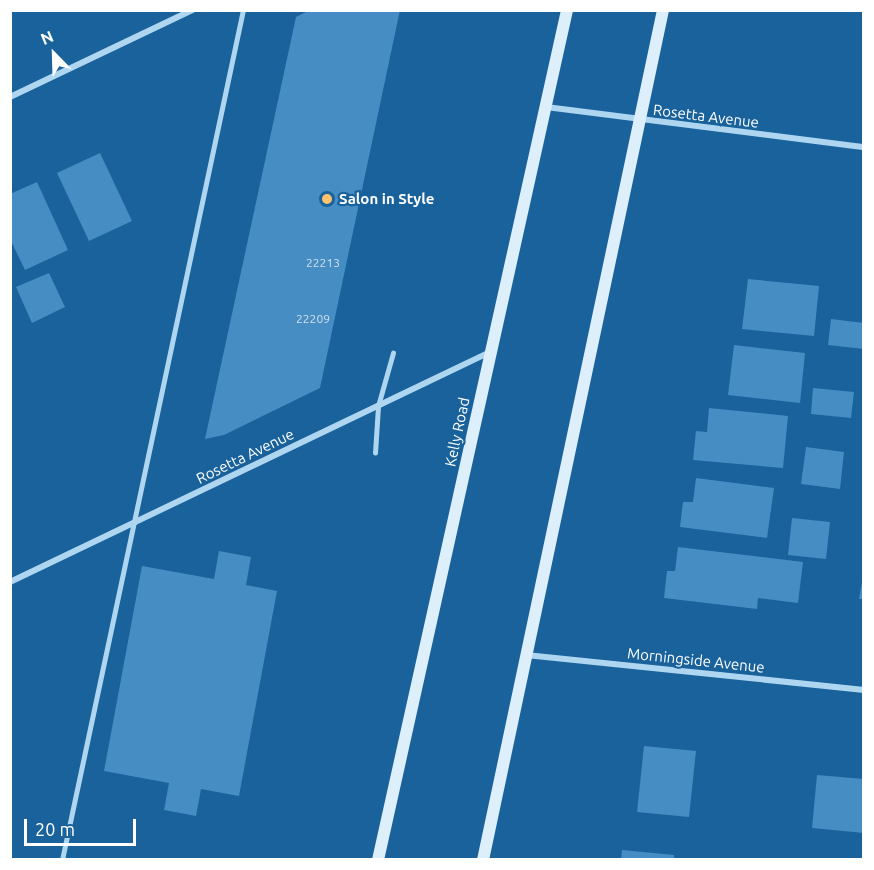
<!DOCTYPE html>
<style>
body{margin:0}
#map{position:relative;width:874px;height:870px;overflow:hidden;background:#19629b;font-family:Ubuntu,sans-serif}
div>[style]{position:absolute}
.building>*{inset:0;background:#468dc3}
.lane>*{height:4.5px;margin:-2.25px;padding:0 2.25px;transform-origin:2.25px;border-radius:2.25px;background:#afd6f1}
.street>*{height:6px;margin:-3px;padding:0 3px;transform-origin:3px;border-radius:3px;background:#afd6f1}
.secondary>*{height:12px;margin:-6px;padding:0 6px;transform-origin:6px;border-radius:6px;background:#deeffc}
.dots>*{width:16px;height:16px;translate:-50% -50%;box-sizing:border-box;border:3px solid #19629b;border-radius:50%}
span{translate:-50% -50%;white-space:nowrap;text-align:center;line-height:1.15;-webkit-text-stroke:4.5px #19629b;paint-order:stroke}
.number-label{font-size:12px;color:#d1e2f0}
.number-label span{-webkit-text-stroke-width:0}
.street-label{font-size:15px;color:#fff}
.poi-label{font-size:15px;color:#fff;font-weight:700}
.left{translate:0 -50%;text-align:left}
.frame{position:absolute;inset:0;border:12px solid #fff;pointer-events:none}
.north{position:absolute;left:24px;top:24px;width:60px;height:60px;-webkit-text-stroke:4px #19629b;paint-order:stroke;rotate:337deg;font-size:16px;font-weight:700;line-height:24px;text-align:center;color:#fff}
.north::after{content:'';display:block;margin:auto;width:21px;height:27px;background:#fff;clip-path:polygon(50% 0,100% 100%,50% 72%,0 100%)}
.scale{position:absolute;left:24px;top:819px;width:112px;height:27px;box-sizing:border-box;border:3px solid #fff;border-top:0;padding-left:8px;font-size:18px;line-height:21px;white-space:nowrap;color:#fff;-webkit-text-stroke:4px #19629b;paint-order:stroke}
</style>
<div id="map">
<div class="building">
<div style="clip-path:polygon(310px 10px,400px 10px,320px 388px,224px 435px,205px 439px,296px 17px)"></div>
<div style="clip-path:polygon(100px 153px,132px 221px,89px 241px,57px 173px)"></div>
<div style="clip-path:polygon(37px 182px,68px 250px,25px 270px,10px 239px,10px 194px)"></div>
<div style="clip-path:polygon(49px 273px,65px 307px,32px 323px,16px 287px)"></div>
<div style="clip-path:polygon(748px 279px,819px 286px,814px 336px,742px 329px)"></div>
<div style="clip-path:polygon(831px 319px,864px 323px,864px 349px,828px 345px)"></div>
<div style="clip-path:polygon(734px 345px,805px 353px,800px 403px,728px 395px)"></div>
<div style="clip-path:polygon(813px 388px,854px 392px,851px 418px,811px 414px)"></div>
<div style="clip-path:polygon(709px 408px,788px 416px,783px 468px,693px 460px,696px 431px,707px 432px)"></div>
<div style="clip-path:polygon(806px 447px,844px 452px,840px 489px,801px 484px)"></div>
<div style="clip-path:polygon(696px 478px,774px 488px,767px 538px,680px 527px,683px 502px,693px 502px)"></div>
<div style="clip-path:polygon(792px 518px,830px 522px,826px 559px,788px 555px)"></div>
<div style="clip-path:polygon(678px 547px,803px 562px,798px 603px,758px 598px,757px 609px,664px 598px,667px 571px,675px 571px)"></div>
<div style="clip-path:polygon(219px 551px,251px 557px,246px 585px,277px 591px,239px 796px,201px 789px,196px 816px,164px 810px,169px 783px,104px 771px,142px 566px,214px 579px)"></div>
<div style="clip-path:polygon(864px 570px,864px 599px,859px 599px)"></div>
<div style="clip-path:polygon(644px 746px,696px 751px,689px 817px,637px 812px)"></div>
<div style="clip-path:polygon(817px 775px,864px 779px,864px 833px,812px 828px)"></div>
<div style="clip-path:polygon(622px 850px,674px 855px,674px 860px,621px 860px)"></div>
</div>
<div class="lane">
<div style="left:375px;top:453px;width:47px;rotate:-86.3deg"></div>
<div style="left:378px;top:406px;width:55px;rotate:-74.2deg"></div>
<div style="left:62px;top:860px;width:869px;rotate:-77.98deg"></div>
</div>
<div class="street">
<div style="left:10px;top:97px;width:202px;rotate:-25.5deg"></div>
<div style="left:546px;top:107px;width:321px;rotate:7.2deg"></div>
<div style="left:10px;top:582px;width:532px;rotate:-25.6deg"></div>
<div style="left:526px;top:655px;width:340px;rotate:5.9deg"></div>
</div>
<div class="secondary">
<div style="left:378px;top:860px;width:871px;rotate:-77.46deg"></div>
<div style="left:483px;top:860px;width:869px;rotate:-78.04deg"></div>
</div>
<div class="dots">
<div style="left:327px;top:199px;background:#ffc36f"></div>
</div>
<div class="number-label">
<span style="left:323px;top:263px">22213</span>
<span style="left:313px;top:319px">22209</span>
</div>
<div class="street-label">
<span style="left:706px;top:116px;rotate:7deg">Rosetta Avenue</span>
<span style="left:457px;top:432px;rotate:-78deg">Kelly Road</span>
<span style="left:245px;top:456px;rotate:-26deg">Rosetta Avenue</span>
<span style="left:696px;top:660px;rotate:6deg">Morningside Avenue</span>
</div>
<div class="poi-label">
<span class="left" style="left:339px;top:199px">Salon in Style</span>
</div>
<div class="frame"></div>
<div class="north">N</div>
<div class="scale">20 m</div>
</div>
